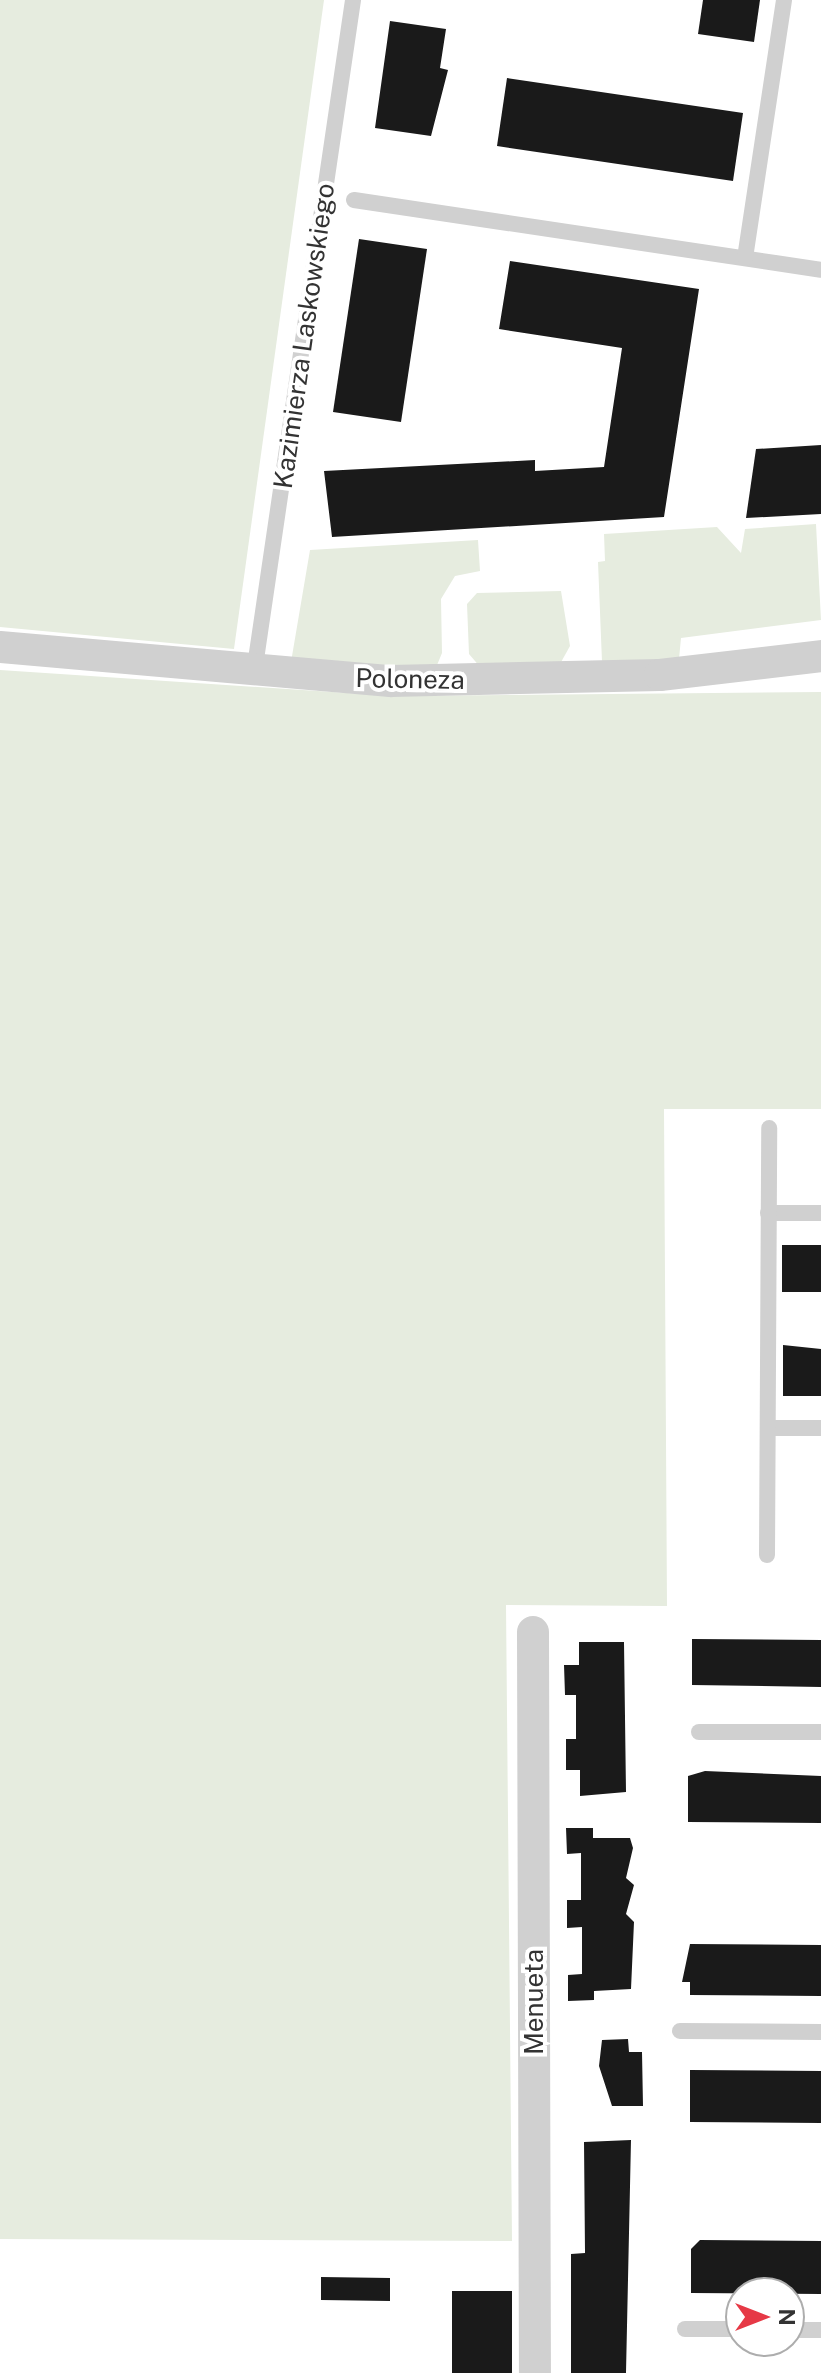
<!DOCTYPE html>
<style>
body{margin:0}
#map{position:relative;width:821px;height:2373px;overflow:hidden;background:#fff;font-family:"Public Sans",sans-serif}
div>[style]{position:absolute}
.green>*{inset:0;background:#e6ecdf}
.building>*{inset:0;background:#1a1a1a}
.service>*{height:16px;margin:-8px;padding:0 8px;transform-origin:8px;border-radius:8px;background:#d0d0d0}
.minor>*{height:32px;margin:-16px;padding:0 16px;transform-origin:16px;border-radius:16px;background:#d0d0d0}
span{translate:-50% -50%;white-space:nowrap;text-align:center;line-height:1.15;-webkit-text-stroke:8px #fff;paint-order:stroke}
.street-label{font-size:26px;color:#333}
.north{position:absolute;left:725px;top:2277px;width:80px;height:80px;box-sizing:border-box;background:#fff;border:2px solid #adadad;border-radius:50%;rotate:90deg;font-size:22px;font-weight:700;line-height:32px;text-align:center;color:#333}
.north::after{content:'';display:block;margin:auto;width:28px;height:36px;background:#e63946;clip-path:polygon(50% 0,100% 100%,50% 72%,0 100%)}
</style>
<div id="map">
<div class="green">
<div style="clip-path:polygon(0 0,324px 0,234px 649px,0 627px)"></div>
<div style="clip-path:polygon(816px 524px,821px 620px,681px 638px,679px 659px,602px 662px,598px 562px,605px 561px,604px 534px,717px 527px,741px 553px,745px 529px)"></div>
<div style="clip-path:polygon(478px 540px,480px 571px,455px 576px,441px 599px,442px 653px,435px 670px,291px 662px,310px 550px)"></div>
<div style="clip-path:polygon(561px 591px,570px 646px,560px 664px,481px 668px,469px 654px,467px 604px,477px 593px)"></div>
<div style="clip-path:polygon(0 670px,392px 696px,821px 692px,821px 1109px,664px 1109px,667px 1606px,506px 1605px,512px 2241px,0 2239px)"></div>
</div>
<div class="building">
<div style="clip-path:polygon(703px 0,760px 0,754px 42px,698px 34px)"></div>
<div style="clip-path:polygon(390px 21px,446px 29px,440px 68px,448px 70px,431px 136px,375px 128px)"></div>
<div style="clip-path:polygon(507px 78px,743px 113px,733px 181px,497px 146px)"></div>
<div style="clip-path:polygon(359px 239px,427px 249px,401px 422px,333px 412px)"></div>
<div style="clip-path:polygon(510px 261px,699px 289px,664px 517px,332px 537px,324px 471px,535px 460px,535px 471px,604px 467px,622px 348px,499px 329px)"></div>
<div style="clip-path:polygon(821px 445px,821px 514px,746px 518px,756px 449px)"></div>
<div style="clip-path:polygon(782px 1245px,821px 1245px,821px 1292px,782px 1292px)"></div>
<div style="clip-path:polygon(783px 1345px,821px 1349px,821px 1396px,783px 1396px)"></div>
<div style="clip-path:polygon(692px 1639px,821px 1640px,821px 1687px,692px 1685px)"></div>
<div style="clip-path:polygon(579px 1642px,624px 1642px,626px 1792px,580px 1796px,580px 1770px,566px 1770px,566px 1739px,576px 1739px,576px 1695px,565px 1695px,564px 1665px,579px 1665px)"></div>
<div style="clip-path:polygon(705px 1771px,821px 1776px,821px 1823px,688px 1822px,688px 1776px)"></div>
<div style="clip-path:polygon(566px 1828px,593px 1828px,593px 1838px,630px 1838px,633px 1848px,626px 1878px,634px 1885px,626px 1914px,634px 1922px,631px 1989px,594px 1991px,594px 2000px,568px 2001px,568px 1975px,582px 1974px,582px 1927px,567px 1928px,567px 1900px,581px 1900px,581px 1853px,567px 1854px)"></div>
<div style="clip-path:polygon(690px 1944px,821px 1945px,821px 1996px,690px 1995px,690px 1982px,682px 1982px)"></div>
<div style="clip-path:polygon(628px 2039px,629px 2052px,642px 2052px,643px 2106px,612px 2106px,599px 2066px,602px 2040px)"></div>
<div style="clip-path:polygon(690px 2070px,821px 2071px,821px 2123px,690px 2122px)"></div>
<div style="clip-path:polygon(631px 2140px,626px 2373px,571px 2373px,571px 2254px,585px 2253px,584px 2142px)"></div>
<div style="clip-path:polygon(700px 2240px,821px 2241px,821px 2294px,691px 2293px,691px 2249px)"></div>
<div style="clip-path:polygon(321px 2277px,390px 2278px,390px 2301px,321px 2300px)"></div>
<div style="clip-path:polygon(452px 2291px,512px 2291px,512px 2373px,452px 2373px)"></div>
</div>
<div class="service">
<div style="left:354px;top:200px;width:472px;rotate:8.5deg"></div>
<div style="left:745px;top:258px;width:261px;rotate:-81.4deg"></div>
<div style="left:254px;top:673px;width:680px;rotate:-81.63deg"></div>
<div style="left:768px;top:1213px;width:53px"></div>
<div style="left:768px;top:1428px;width:53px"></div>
<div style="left:767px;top:1555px;width:427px;rotate:-89.7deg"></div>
<div style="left:699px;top:1732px;width:122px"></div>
<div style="left:680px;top:2031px;width:141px;rotate:0.4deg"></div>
<div style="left:685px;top:2329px;width:56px"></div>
<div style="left:789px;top:2330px;width:32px"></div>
</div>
<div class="minor">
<div style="left:0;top:647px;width:392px;rotate:5deg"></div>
<div style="left:391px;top:681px;width:269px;rotate:-1.3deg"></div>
<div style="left:660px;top:675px;width:162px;rotate:-6.7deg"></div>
<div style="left:533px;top:1632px;width:741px;rotate:89.85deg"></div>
</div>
<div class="street-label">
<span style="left:304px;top:336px;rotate:-82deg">Kazimierza Laskowskiego</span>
<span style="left:410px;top:679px;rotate:1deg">Poloneza</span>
<span style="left:534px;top:2002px;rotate:-90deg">Menueta</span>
</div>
<div class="north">N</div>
</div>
